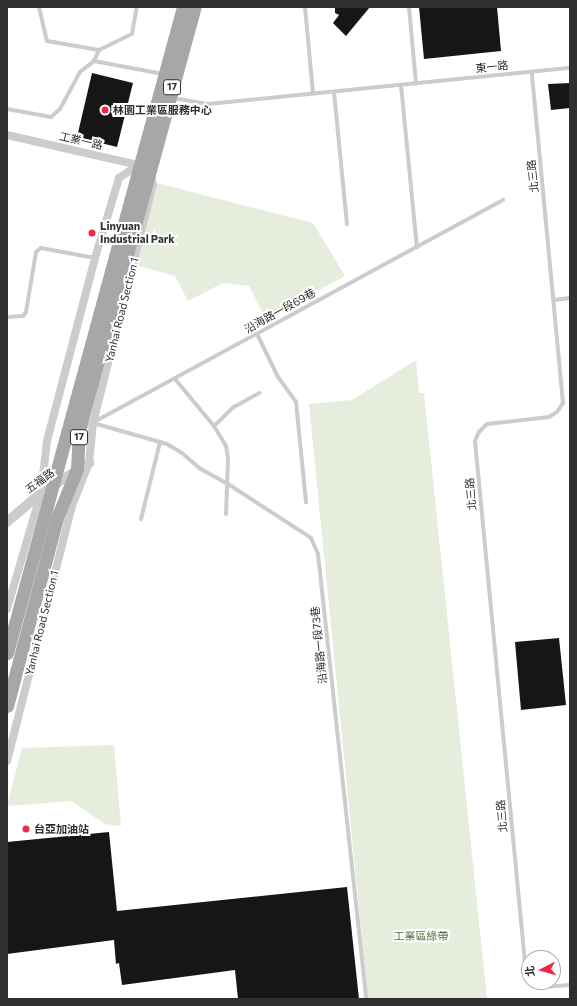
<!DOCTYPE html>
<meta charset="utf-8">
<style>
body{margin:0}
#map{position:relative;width:577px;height:1006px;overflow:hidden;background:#fff;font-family:Commissioner,"Noto Sans TC",sans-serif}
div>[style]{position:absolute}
.green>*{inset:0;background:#e7eddc}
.building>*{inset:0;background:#161616}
.service>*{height:4px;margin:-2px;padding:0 2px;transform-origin:2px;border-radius:2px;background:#ccc}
.minor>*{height:8px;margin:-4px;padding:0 4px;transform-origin:4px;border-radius:4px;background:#ccc}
.tertiary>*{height:10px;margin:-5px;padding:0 5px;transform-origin:5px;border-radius:5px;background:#ccc}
.primary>*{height:13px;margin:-6.5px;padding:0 6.5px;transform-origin:6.5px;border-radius:6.5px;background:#a7a7a7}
.dots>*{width:11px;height:11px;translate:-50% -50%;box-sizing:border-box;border:2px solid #fff;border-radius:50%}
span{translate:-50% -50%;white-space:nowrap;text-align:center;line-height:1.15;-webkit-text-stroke:4px #fff;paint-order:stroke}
.shield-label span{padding:1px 3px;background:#fff;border:1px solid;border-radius:3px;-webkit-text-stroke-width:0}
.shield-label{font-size:10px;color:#2f2f2f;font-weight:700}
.street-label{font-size:11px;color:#2f2f2f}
.poi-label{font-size:11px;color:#2f2f2f;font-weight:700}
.left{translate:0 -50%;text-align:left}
.park-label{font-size:11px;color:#576e39}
.frame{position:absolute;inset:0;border:8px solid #2f2f2f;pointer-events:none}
.north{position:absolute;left:521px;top:950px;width:40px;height:40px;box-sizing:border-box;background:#fff;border:1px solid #acacac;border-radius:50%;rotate:264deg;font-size:11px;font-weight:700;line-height:16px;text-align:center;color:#2f2f2f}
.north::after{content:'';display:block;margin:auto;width:14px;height:18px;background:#f1274a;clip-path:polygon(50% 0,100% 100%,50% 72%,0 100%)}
</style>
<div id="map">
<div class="green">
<div style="clip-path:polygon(157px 183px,313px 223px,345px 276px,266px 319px,249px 286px,223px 283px,188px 301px,175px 276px,135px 265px)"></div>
<div style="clip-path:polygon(416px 360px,419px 393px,424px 393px,487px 999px,368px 999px,309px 404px,352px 400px)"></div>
<div style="clip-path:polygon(114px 745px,121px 826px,105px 824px,71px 801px,7px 806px,22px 748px)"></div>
</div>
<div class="building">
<div style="clip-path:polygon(335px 7px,370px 7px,346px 36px,333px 23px,339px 15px,335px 13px)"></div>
<div style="clip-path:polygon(419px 7px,497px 7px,501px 51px,424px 59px)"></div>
<div style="clip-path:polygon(92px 73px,133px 83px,117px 147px,77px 137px)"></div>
<div style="clip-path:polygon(570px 83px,570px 108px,551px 110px,548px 84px)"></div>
<div style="clip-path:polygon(559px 638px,566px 705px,521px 710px,515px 642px)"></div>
<div style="clip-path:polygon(109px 832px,117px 911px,347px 887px,359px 999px,238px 999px,235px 970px,122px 985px,119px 963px,116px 964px,114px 940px,7px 954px,7px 842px)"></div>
</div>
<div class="service">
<div style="left:39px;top:7px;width:35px;rotate:77deg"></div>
<div style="left:47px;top:41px;width:53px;rotate:9.8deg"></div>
<div style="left:99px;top:50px;width:37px;rotate:-26deg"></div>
<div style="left:132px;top:34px;width:27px;rotate:-80deg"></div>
<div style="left:305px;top:7px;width:87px;rotate:84.7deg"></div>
<div style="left:409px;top:7px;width:77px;rotate:84.8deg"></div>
<div style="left:94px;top:61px;width:12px;rotate:-66deg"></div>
<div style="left:401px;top:85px;width:163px;rotate:84.4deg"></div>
<div style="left:334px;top:92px;width:133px;rotate:84.4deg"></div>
<div style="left:173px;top:98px;width:36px;rotate:10deg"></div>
<div style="left:208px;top:104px;width:364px;rotate:-5.7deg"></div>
<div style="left:7px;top:109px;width:45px;rotate:10.3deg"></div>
<div style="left:51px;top:117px;width:12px;rotate:-42deg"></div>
<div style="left:60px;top:109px;width:42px;rotate:-61.6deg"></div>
<div style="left:80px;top:72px;width:18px;rotate:-38deg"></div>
<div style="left:94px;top:61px;width:70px;rotate:10.7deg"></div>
<div style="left:554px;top:300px;width:16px;rotate:-7deg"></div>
<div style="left:7px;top:317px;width:16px;rotate:-4deg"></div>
<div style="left:23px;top:316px;width:5px;rotate:-53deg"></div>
<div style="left:26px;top:312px;width:61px;rotate:-80.5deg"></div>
<div style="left:36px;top:252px;width:6px;rotate:-39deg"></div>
<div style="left:41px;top:248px;width:55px;rotate:10.5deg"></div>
<div style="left:257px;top:334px;width:48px;rotate:64deg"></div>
<div style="left:278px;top:377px;width:31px;rotate:54deg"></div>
<div style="left:296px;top:402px;width:101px;rotate:84.3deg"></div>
<div style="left:175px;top:379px;width:61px;rotate:50.3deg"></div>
<div style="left:214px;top:426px;width:23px;rotate:59deg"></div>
<div style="left:226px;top:446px;width:12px;rotate:81deg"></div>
<div style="left:228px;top:458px;width:56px;rotate:92deg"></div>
<div style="left:93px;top:423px;width:77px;rotate:15.8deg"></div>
<div style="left:167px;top:444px;width:17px;rotate:31deg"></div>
<div style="left:182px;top:453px;width:23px;rotate:41deg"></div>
<div style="left:199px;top:468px;width:33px;rotate:29deg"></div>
<div style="left:228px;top:484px;width:99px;rotate:33deg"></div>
<div style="left:311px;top:538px;width:17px;rotate:66deg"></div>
<div style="left:318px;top:554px;width:448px;rotate:83.8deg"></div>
<div style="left:214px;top:426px;width:28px;rotate:-44deg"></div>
<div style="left:234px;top:407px;width:29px;rotate:-29deg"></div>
<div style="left:83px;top:428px;width:478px;rotate:-28.5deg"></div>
<div style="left:141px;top:519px;width:79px;rotate:-76.1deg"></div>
<div style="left:529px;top:977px;width:5px;rotate:-127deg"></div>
<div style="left:526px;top:973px;width:534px;rotate:-95.48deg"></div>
<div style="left:475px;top:441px;width:10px;rotate:-66deg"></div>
<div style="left:479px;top:432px;width:11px;rotate:-45deg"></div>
<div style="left:487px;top:424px;width:62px;rotate:-6.4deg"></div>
<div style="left:549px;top:417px;width:9px;rotate:-32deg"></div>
<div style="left:557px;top:412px;width:11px;rotate:-56deg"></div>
<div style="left:563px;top:403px;width:332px;rotate:-95.4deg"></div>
<div style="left:532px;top:982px;width:12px;rotate:24deg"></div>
<div style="left:543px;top:987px;width:27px;rotate:-4deg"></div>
</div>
<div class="minor">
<div style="left:7px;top:135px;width:134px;rotate:12.9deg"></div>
<div style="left:7px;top:609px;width:121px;rotate:-73.7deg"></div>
<div style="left:41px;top:493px;width:52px;rotate:-83.4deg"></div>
<div style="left:47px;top:441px;width:189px;rotate:-75.3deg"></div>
<div style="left:95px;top:258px;width:84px;rotate:-73.3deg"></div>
<div style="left:119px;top:178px;width:23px;rotate:-34deg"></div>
<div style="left:7px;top:761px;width:266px;rotate:-75.7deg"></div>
<div style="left:73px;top:503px;width:43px;rotate:-68.2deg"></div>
<div style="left:89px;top:463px;width:40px;rotate:-84.3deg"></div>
<div style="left:93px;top:423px;width:245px;rotate:-75.9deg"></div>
<div style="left:153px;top:185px;width:10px;rotate:-101deg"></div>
</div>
<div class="tertiary">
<div style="left:7px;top:522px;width:45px;rotate:-40.5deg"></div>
<div style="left:41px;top:493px;width:57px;rotate:-32deg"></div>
</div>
<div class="primary">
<div style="left:7px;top:653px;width:670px;rotate:-74.76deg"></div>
<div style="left:7px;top:706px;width:195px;rotate:-75.1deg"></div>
<div style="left:57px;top:518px;width:53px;rotate:-67.8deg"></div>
<div style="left:77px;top:469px;width:39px;rotate:-87deg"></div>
<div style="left:79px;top:430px;width:439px;rotate:-74.7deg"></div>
</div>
<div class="dots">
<div style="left:105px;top:110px;background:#f1274a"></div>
<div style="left:92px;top:233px;background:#f1274a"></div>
<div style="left:26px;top:829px;background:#f1274a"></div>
</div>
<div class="shield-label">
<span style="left:172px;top:87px">17</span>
<span style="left:79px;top:437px">17</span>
</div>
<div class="street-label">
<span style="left:492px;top:67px;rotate:-6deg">東一路</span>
<span style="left:81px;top:141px;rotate:13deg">工業一路</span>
<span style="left:533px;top:176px;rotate:-96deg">北三路</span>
<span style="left:122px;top:310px;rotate:-76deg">Yanhai Road Section 1</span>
<span style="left:280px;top:311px;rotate:-29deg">沿海路一段69巷</span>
<span style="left:40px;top:481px;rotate:-36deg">五福路</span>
<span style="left:471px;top:494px;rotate:-95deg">北三路</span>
<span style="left:42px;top:623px;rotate:-76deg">Yanhai Road Section 1</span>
<span style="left:319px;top:645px;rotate:-96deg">沿海路一段73巷</span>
<span style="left:502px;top:816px;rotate:-95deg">北三路</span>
</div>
<div class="poi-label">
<span class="left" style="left:113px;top:110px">林園工業區服務中心</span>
<span class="left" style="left:100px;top:233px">Linyuan<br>Industrial Park</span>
<span class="left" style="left:34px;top:829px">台亞加油站</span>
</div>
<div class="park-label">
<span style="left:421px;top:936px">工業區綠帶</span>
</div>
<div class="frame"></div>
<div class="north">北</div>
</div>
